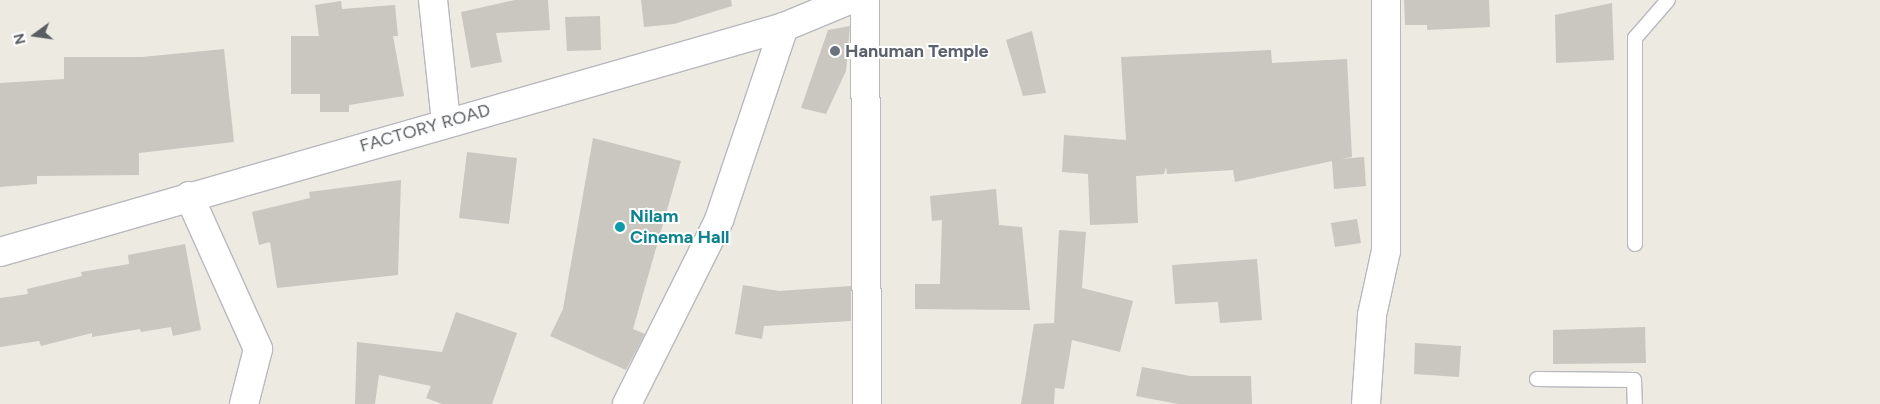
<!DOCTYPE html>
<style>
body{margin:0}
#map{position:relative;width:1880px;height:404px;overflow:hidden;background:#edeae1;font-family:Figtree,sans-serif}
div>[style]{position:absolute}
.building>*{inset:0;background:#cac6c0}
.roads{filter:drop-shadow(1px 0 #b7b9be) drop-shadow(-1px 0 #b7b9be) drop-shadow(0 1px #b7b9be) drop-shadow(0 -1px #b7b9be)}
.service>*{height:14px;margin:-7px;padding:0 7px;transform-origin:7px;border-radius:7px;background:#fff}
.minor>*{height:28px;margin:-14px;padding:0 14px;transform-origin:14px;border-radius:14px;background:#fff}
.secondary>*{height:28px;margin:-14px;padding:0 14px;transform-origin:14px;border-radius:14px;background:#fff}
.dots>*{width:14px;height:14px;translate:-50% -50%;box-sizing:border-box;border:2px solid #fff;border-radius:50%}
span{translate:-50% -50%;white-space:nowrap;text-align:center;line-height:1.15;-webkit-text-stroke:4px #fff;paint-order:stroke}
.worship-label{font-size:18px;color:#5b616d;font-weight:700}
.left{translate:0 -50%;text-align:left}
.street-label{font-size:18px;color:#5a5e62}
.culture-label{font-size:18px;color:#0d838f;font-weight:700}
.north{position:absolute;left:10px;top:10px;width:50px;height:50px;-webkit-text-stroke:4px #fff;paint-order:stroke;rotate:256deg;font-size:14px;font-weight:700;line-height:20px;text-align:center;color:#5a5e62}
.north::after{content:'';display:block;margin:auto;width:18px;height:22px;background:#5a5e62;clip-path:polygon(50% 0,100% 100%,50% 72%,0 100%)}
</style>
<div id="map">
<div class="building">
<div style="clip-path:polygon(515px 0,548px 0,550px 30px,496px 33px,502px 62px,471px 68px,461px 12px)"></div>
<div style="clip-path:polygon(641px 0,731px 0,732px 6px,674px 24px,644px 27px)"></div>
<div style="clip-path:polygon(1404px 0,1489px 0,1490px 27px,1427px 30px,1427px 25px,1405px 25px)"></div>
<div style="clip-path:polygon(341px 1px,342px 9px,395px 5px,398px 36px,393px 36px,404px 96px,349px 105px,349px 112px,320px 112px,320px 94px,291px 94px,291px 36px,319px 36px,315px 5px)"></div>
<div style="clip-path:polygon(1612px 3px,1614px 60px,1556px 63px,1555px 15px)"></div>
<div style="clip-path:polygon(600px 16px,601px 50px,567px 51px,565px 17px)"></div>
<div style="clip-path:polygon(850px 26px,846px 71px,826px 114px,801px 108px,828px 30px)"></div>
<div style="clip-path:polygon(1032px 31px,1046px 93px,1023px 96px,1006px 40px)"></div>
<div style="clip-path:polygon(224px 49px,234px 142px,139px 153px,139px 175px,37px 176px,37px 184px,0 187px,0 83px,64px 79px,64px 57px,142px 57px)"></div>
<div style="clip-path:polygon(1271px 50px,1272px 63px,1347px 59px,1352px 157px,1341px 159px,1364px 157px,1366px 186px,1334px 189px,1332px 161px,1235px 182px,1233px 170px,1167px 174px,1166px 167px,1164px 174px,1136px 176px,1138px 223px,1090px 225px,1088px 174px,1062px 172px,1064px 135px,1126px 140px,1121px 57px)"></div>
<div style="clip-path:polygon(593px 138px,681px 161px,633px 329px,645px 334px,626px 370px,550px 336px,563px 309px)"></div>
<div style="clip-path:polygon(467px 152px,517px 158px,509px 224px,459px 218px)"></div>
<div style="clip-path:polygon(401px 180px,398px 275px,277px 288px,270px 242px,259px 245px,252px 212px,310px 198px,309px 192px)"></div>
<div style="clip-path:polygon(996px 189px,999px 225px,1022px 227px,1030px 310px,915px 309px,915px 284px,940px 284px,942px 220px,932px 221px,930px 196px)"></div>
<div style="clip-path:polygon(1357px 219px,1361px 243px,1335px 247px,1331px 223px)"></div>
<div style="clip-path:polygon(1059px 230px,1086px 232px,1082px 288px,1133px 301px,1120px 352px,1072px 340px,1064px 389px,1055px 388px,1054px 404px,1021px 404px,1034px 324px,1054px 323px)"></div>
<div style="clip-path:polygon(185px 244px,201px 330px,173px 336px,171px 327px,141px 332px,140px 329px,92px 337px,92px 333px,41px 346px,39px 341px,0 347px,0 298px,28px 294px,27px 289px,82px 276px,81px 272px,129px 264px,128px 255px)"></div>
<div style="clip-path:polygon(1257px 259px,1262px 320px,1220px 323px,1218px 302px,1175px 304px,1172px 265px)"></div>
<div style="clip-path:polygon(743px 285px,779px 291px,851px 286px,851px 321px,764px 326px,762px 339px,735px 334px)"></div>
<div style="clip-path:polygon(456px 312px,517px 333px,492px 404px,442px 404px,426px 398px,431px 386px,379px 375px,375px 404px,355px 404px,357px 342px,442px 352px)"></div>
<div style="clip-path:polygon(1645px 327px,1646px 363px,1553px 364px,1553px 330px)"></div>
<div style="clip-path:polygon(1415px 343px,1461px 346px,1459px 377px,1414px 374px)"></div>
<div style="clip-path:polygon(1142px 367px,1190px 376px,1251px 376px,1252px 404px,1178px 404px,1136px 396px)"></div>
</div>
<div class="roads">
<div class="service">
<div style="left:1635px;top:244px;width:206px;rotate:-90deg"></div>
<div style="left:1635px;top:38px;width:50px;rotate:-49deg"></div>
<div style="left:1537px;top:379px;width:97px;rotate:0.6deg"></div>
<div style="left:1634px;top:380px;width:24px;rotate:88deg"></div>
</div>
<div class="minor">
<div style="left:433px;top:0;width:123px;rotate:83.9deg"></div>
<div style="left:865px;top:0;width:404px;rotate:89.7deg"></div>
<div style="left:189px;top:196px;width:168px;rotate:65.7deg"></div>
<div style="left:258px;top:349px;width:57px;rotate:104.3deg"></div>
<div style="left:627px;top:404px;width:206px;rotate:-63.4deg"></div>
<div style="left:719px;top:220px;width:204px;rotate:-71.4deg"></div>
<div style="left:1366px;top:404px;width:89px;rotate:-86.1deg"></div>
<div style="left:1372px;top:315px;width:66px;rotate:-77.7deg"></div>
<div style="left:1386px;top:251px;width:251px;rotate:-90deg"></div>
</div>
<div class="secondary">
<div style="left:0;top:252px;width:816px;rotate:-16.01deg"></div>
<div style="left:784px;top:27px;width:70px;rotate:-22.6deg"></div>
</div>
</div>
<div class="dots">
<div style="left:835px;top:51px;background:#6b7280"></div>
<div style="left:620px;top:227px;background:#0f9aa8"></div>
</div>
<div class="worship-label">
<span class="left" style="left:845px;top:51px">Hanuman Temple</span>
</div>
<div class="street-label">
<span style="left:425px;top:128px;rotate:-16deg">FACTORY ROAD</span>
</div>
<div class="culture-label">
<span class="left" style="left:630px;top:227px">Nilam<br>Cinema Hall</span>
</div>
<div class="north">N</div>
</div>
